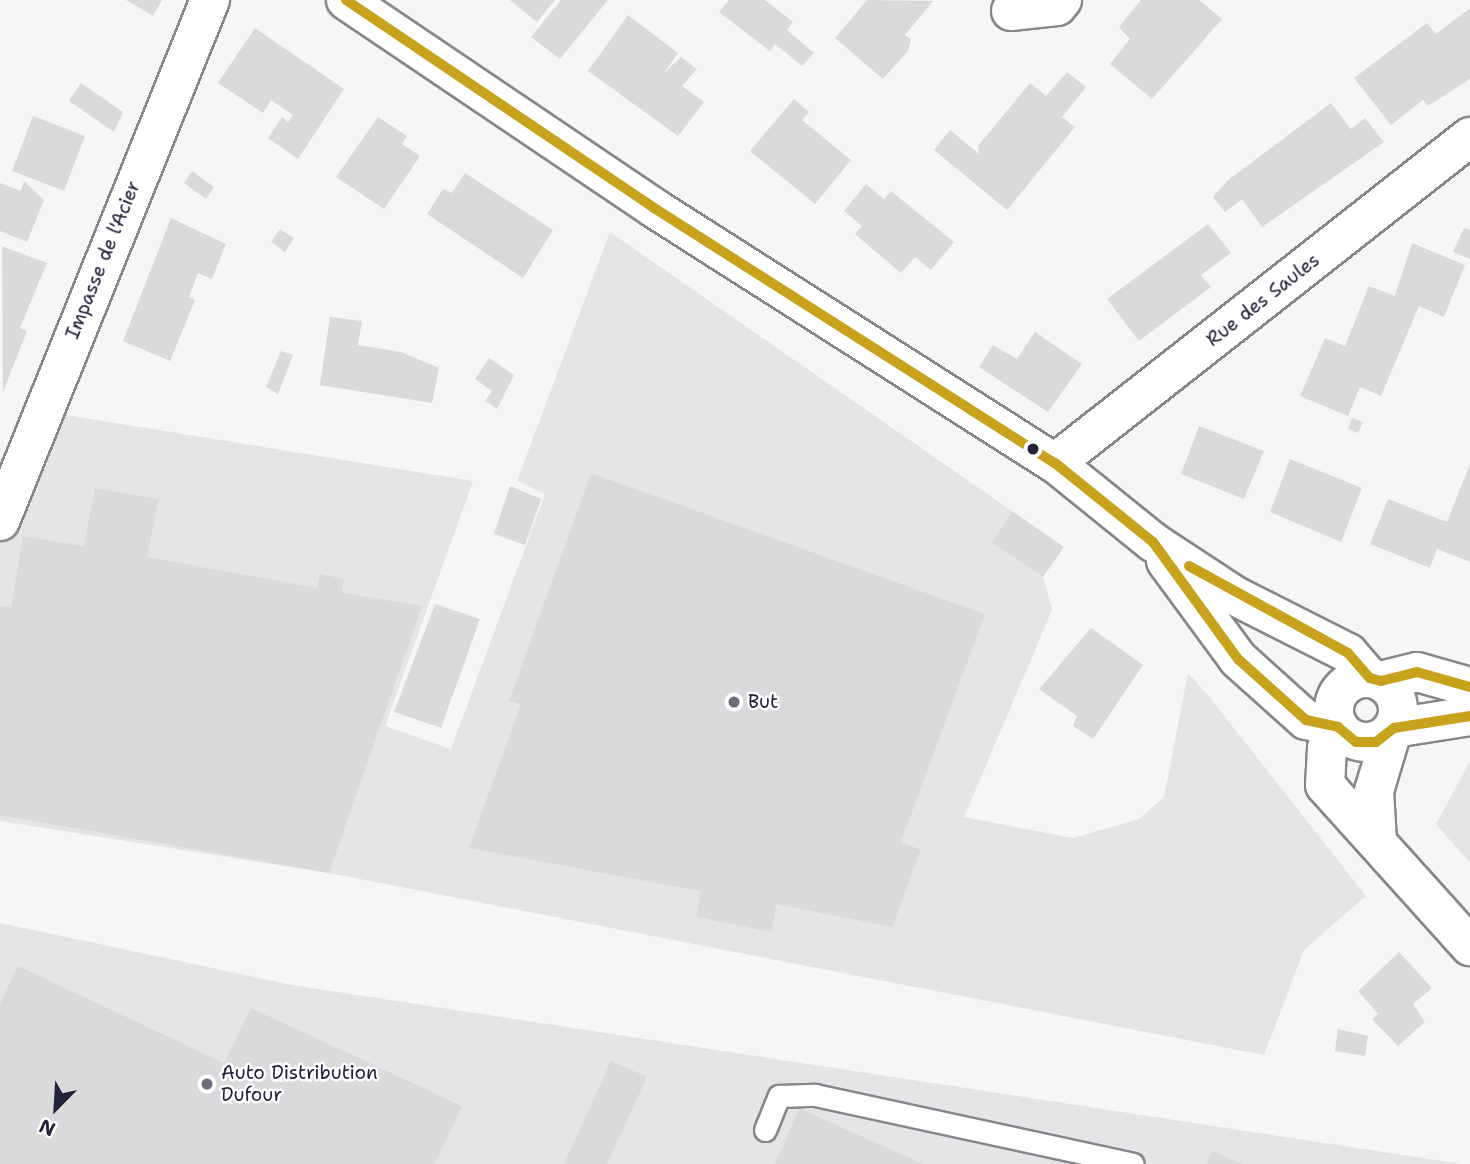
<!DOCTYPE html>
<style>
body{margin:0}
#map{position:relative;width:1470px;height:1164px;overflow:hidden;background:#f6f6f7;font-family:"Shantell Sans",sans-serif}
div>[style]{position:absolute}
.built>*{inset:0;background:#e5e5e8}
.building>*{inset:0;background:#dadadd}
.roads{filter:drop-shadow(2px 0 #86868b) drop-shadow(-2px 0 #86868b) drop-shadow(0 2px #86868b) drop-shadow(0 -2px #86868b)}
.lane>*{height:21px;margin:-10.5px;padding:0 10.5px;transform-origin:10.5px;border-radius:10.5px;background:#fefefe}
.street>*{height:38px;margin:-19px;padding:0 19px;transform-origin:19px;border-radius:19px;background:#fefefe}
.secondary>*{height:38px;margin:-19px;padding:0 19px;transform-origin:19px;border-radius:19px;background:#fefefe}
.secondary>.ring{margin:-19px;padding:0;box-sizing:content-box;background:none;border:38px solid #fefefe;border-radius:50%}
.bus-1>*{height:10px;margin:-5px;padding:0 5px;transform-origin:5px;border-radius:5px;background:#c7a21c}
.dots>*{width:19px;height:19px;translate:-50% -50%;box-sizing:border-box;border:4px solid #fff;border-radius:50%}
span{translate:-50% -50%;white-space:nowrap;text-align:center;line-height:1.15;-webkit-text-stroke:5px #fff;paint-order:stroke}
.street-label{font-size:19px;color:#22223b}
.poi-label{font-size:19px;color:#22223b}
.left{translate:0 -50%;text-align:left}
.north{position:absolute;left:21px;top:1073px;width:70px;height:70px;-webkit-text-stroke:5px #fff;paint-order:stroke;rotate:204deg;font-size:19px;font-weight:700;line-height:28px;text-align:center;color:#22223b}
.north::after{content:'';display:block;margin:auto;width:24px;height:32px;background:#22223b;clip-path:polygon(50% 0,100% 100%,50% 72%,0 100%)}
</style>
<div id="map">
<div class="built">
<div style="clip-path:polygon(610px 232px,1012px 511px,992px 543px,1043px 577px,1052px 610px,964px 817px,1073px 838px,1139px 819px,1164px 797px,1188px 673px,1211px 699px,1366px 896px,1304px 950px,1264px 1055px,329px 873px,0 821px,0 521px,41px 411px,473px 481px,385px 726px,451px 749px,545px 494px,517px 481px)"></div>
<div style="clip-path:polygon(1470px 761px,1470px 863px,1436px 824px)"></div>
<div style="clip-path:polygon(0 923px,292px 985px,1462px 1164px,0 1164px)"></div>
</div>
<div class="building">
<div style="clip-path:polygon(126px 0,162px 0,153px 16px)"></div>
<div style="clip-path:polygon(510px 0,555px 0,537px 22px)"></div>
<div style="clip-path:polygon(561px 0,608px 0,560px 59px,531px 37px)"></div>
<div style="clip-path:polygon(729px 0,765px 0,793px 22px,787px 30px,814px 53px,802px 66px,775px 44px,770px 51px,719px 12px)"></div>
<div style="clip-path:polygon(867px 0,933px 1px,905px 35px,911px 39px,908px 51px,883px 79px,835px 38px)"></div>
<div style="clip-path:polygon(1141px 0,1199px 0,1222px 19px,1152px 99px,1110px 64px,1130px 39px,1119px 27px)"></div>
<div style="clip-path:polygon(1470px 8px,1470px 79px,1428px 106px,1423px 100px,1391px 125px,1354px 78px,1427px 23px,1436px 34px)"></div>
<div style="clip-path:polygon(628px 15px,678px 53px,664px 73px,681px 57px,697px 69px,682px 86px,704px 102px,678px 136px,588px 71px)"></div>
<div style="clip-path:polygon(255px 28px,344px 89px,298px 159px,268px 138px,282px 117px,288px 122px,293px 115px,271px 100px,263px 113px,218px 83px)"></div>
<div style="clip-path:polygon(1067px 72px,1086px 87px,1062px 117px,1075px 127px,1007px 210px,934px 150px,950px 130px,979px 154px,978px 146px,1030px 83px,1046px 96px)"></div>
<div style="clip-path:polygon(81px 83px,123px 112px,114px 132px,69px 101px)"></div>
<div style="clip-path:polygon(794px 99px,809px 112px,802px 120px,851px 160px,815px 204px,750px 151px)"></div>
<div style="clip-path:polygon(1331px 103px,1351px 129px,1365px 118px,1384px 142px,1262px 227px,1242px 199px,1225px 212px,1213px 197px,1227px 181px)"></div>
<div style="clip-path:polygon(33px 116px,85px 136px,64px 191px,12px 171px)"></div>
<div style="clip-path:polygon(378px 117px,407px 136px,402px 144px,420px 156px,384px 209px,336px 177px)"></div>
<div style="clip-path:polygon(192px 171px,214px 187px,206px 199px,184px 183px)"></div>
<div style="clip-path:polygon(465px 173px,553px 230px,523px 278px,427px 214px,443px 189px,452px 193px)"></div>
<div style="clip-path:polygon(24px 181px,44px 200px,27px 242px,0 231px,0 183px,21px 191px)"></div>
<div style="clip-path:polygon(866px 184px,884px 199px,891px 191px,954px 242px,931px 270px,915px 257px,901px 273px,855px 234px,862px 226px,844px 211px)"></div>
<div style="clip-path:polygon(171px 218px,226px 244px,212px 279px,198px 273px,189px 297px,195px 300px,170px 361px,123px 341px)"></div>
<div style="clip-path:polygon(1208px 224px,1231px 253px,1201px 275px,1211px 287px,1139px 341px,1107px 299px)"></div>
<div style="clip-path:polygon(1464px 228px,1470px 230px,1470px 259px,1453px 252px)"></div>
<div style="clip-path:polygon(280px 229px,294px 238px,285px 252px,271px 242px)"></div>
<div style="clip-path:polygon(1412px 243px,1465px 265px,1444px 317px,1419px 306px,1381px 396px,1360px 387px,1348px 416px,1300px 396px,1325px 338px,1345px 346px,1369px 286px,1395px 296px)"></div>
<div style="clip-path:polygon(2px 246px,47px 263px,20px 328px,27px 331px,3px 392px)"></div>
<div style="clip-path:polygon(330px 317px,362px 321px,358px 345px,401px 352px,439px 368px,432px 403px,320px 385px)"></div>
<div style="clip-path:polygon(1035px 332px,1082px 364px,1048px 412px,979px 367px,993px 345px,1017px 359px)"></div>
<div style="clip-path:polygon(281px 351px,293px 355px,278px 394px,266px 387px)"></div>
<div style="clip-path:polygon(489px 358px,514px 375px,497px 409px,485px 401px,492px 391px,475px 379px)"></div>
<div style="clip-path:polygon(1352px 418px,1363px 422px,1358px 433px,1348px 429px)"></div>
<div style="clip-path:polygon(1199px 426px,1264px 451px,1244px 499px,1181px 474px)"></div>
<div style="clip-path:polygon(1290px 459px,1362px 488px,1341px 542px,1270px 512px)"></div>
<div style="clip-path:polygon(1470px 464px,1470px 562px,1437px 549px,1430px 568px,1370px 544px,1388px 499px,1447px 522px)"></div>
<div style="clip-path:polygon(591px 473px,985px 614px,901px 842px,921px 850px,892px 927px,776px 904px,772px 932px,697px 917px,700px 891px,469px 848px,521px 704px,509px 701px)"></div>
<div style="clip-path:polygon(510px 486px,541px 499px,525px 545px,494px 534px)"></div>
<div style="clip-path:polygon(95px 488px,159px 499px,147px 557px,317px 588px,320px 574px,344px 579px,342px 593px,422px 606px,329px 873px,0 815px,0 606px,11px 607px,23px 536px,84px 546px)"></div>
<div style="clip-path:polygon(1012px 511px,1064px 547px,1043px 577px,992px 543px)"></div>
<div style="clip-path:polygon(435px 604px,480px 619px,441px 728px,394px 712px)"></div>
<div style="clip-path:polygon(1091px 628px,1143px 665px,1093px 739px,1073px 726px,1077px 716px,1039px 689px)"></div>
<div style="clip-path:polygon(1399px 952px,1432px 988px,1413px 1004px,1425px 1022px,1398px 1046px,1372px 1019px,1378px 1014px,1358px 991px)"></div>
<div style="clip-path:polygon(18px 966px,224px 1063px,251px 1008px,462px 1106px,435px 1164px,0 1164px,0 1004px)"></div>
<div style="clip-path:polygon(1338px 1029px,1368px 1036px,1365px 1056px,1335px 1051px)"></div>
<div style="clip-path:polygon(611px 1061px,647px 1077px,607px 1164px,564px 1164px)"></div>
<div style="clip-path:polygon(799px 1108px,865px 1138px,924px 1164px,775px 1164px)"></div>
<div style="clip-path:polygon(1212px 1151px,1243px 1164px,1207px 1164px)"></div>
</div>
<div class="roads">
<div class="lane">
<div style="left:765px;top:1130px;width:37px;rotate:-68deg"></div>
<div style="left:779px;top:1096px;width:36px;rotate:-2deg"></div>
<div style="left:815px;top:1095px;width:325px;rotate:12.2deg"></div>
</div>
<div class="street">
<div style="left:1011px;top:11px;width:46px;rotate:-6.2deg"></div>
<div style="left:1057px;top:6px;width:8px;rotate:-50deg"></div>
<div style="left:1055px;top:463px;width:528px;rotate:-38.15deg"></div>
<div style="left:0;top:521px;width:562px;rotate:-68.05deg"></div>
<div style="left:1341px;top:731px;width:22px;rotate:129deg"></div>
<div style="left:1327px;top:748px;width:37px;rotate:93deg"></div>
<div style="left:1325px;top:785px;width:217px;rotate:48deg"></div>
<div style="left:1377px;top:841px;width:50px;rotate:-93.4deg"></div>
<div style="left:1374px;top:791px;width:63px;rotate:-73.3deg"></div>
</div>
<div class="secondary">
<div style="left:346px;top:0;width:372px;rotate:34deg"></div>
<div style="left:654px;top:208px;width:475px;rotate:32.5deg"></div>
<div style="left:1055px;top:463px;width:126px;rotate:38.9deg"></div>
<div style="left:1153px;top:542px;width:98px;rotate:33.4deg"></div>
<div style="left:1235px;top:596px;width:127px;rotate:26.8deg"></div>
<div style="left:1348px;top:653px;width:33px;rotate:49deg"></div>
<div style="left:1166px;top:561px;width:122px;rotate:53.7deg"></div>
<div style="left:1238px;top:659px;width:91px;rotate:41.9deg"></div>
<div style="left:1306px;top:720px;width:33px;rotate:12deg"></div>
<div class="ring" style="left:1334px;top:678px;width:26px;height:26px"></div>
<div style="left:1381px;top:681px;width:37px;rotate:-14deg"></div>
<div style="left:1417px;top:672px;width:55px;rotate:15.8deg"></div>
<div style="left:1394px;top:728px;width:77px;rotate:-9deg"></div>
</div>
</div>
<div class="bus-1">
<div style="left:346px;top:0;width:372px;rotate:34deg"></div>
<div style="left:654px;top:208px;width:475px;rotate:32.5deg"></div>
<div style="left:1055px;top:463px;width:126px;rotate:38.9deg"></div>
<div style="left:1153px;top:542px;width:145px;rotate:54deg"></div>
<div style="left:1238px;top:659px;width:91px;rotate:41.9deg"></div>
<div style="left:1306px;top:720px;width:33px;rotate:12deg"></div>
<div style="left:1338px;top:727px;width:23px;rotate:40deg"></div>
<div style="left:1356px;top:742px;width:20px"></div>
<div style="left:1376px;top:742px;width:23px;rotate:-38deg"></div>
<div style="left:1394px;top:728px;width:77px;rotate:-9deg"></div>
<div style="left:1189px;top:566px;width:181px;rotate:28.7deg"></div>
<div style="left:1348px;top:653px;width:33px;rotate:49deg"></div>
<div style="left:1370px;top:678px;width:11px;rotate:15deg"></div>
<div style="left:1381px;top:681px;width:37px;rotate:-14deg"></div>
<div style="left:1417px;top:672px;width:55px;rotate:15.8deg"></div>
</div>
<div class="dots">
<div style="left:1033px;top:449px;background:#22223b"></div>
<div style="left:734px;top:702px;background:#6c6c7d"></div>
<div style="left:207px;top:1084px;background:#6c6c7d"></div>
</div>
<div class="street-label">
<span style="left:103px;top:260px;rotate:-68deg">Impasse de l'Acier</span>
<span style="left:1263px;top:300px;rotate:-38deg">Rue des Saules</span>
</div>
<div class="poi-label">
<span class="left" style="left:748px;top:702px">But</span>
<span class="left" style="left:221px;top:1084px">Auto Distribution<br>Dufour</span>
</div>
<div class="north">N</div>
</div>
